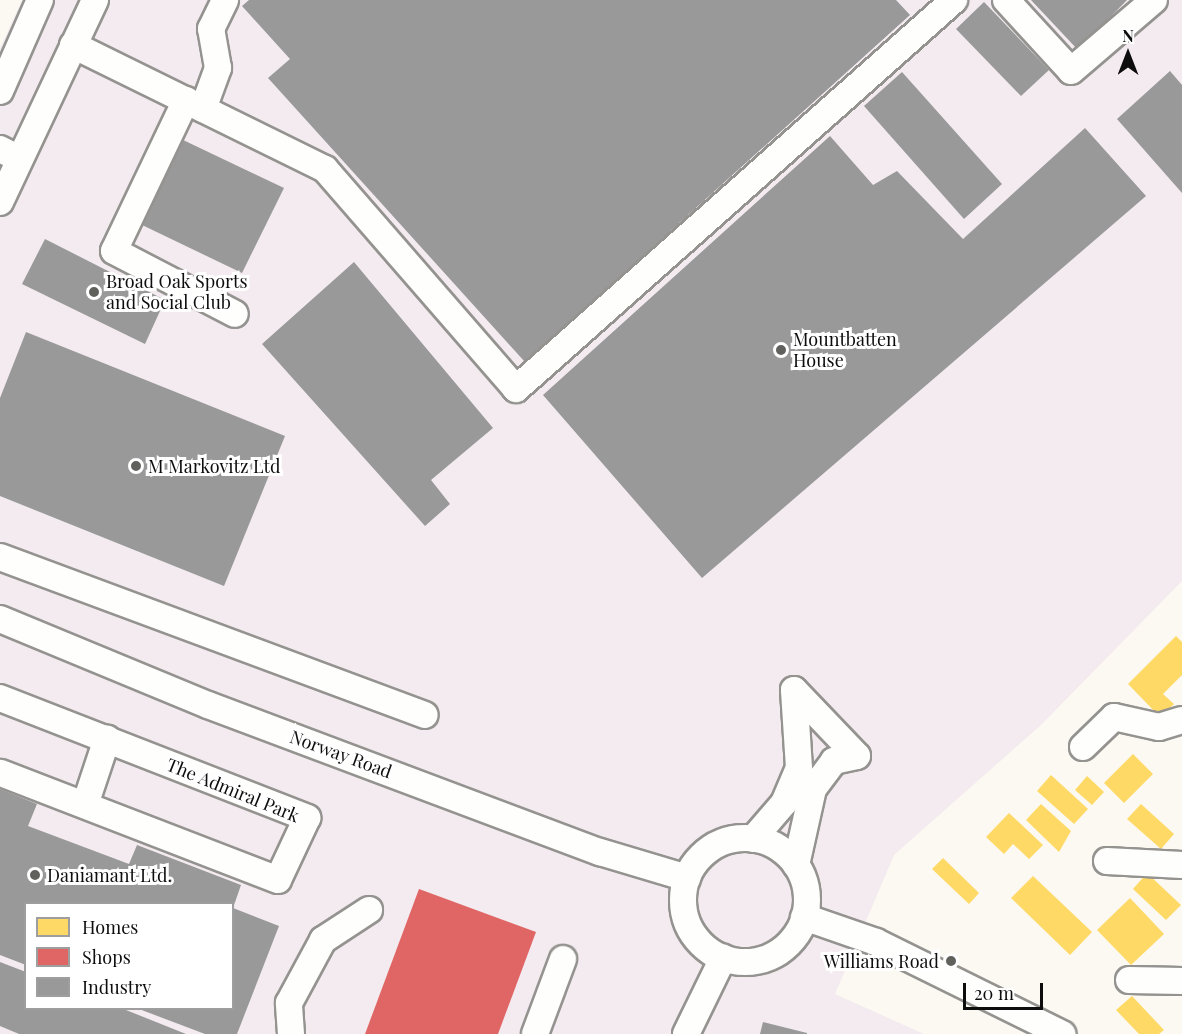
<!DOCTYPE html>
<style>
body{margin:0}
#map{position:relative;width:1182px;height:1034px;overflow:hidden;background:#fbf9f1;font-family:"Playfair Display",serif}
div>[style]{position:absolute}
.industrial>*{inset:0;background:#f3ebef}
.homes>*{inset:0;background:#ffd966}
.shops>*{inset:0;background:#e06666}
.industry>*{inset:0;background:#999}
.roads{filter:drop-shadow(2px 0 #949390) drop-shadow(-2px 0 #949390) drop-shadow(0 2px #949390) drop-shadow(0 -2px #949390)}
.minor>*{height:26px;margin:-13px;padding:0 13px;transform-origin:13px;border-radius:13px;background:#fefefd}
.minor>.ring{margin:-13px;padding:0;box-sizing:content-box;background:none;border:26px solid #fefefd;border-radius:50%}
.dots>*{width:16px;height:16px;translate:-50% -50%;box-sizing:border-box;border:3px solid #fff;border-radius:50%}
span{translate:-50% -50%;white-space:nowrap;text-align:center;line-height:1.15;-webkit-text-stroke:6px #fff;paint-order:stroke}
.poi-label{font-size:18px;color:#0d0d0d}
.left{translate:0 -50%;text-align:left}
.right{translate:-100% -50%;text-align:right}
.street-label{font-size:18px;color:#0d0d0d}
.legend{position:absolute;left:24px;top:902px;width:210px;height:108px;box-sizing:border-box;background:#fff;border:2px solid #9e9e9e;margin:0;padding:8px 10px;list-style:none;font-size:18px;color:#0d0d0d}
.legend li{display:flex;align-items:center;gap:12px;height:30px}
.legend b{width:30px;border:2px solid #9e9e9e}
.north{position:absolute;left:1098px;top:24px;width:60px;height:60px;-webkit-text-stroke:4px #fff;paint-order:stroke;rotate:0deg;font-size:16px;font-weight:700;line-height:24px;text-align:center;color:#0d0d0d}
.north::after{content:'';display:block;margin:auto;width:21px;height:27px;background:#0d0d0d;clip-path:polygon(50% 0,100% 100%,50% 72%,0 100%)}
.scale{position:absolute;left:963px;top:983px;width:80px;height:27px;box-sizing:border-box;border:3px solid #0d0d0d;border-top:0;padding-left:8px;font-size:18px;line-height:21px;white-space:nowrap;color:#0d0d0d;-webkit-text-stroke:4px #fff;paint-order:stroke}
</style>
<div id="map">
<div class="industrial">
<div style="clip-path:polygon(evenodd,22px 0,1182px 0,1182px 581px,1041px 725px,894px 855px,835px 994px,924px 1034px,0 1034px,0 48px,22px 0,26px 904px,232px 904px,232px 1008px,26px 1008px,26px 904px)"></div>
</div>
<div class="homes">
<div style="clip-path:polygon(1176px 636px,1182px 642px,1182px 675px,1163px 694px,1174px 704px,1160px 717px,1128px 684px)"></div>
<div style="clip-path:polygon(1133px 754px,1153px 774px,1124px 803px,1104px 783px)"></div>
<div style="clip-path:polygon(1051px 775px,1088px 809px,1074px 824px,1037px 791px)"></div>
<div style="clip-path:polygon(1087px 776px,1104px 792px,1092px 805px,1075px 790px)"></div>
<div style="clip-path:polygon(1041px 804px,1071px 831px,1059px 852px,1026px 820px)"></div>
<div style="clip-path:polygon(1141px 804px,1174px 834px,1161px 849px,1127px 819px)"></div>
<div style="clip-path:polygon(1009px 813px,1043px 845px,1029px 859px,1013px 844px,1004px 854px,986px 837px)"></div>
<div style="clip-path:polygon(943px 858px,979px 893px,969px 904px,932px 869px)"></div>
<div style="clip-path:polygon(1147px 873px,1181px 905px,1166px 920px,1133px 889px)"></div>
<div style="clip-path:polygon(1033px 876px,1092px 932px,1070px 955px,1011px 898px)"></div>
<div style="clip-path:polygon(1130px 898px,1164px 934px,1131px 965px,1097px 930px)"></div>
<div style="clip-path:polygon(1132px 996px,1164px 1030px,1159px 1034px,1139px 1034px,1116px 1010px)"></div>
</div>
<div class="shops">
<div style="clip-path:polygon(419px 889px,536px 932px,498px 1034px,365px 1034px)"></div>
</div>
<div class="industry">
<div style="clip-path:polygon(249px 0,896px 0,910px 15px,525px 362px,268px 78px,290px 59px,242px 6px)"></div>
<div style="clip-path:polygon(1031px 0,1127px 0,1078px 50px)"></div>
<div style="clip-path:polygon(984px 2px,1049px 70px,1021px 96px,956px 29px)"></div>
<div style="clip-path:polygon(1170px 71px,1182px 85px,1182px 193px,1117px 119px)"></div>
<div style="clip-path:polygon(902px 72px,1002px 184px,964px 219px,864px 106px)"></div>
<div style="clip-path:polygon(1085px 128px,1146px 196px,702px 578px,543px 395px,830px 136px,873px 185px,897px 171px,963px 239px)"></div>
<div style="clip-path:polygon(181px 139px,284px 188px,242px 273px,140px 224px)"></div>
<div style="clip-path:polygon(45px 239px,165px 300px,145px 344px,22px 284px)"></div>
<div style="clip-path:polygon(354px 262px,493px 428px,431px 480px,450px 504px,425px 526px,262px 344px)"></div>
<div style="clip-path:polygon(26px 332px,285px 436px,224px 586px,0 496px,0 398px)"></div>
<div style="clip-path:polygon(0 789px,37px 804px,28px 826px,129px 864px,137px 845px,241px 885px,233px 908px,279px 926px,237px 1034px,205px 1034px,139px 1009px,232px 1008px,232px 904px,26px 904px,26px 965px,0 955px)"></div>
<div style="clip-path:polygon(0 962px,26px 972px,26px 1008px,121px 1008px,186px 1034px,19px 1034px,0 1026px)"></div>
<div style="clip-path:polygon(763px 1022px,807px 1033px,807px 1034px,760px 1034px)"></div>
</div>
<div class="roads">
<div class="minor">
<div style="left:1006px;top:0;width:96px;rotate:47.5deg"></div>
<div style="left:1071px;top:71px;width:109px;rotate:-40.5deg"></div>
<div style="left:73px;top:45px;width:281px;rotate:26.2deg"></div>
<div style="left:325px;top:169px;width:291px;rotate:49deg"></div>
<div style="left:516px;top:389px;width:586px;rotate:-41.61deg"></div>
<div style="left:0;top:91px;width:99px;rotate:-66.3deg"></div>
<div style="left:186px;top:100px;width:167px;rotate:115.5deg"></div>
<div style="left:114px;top:251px;width:136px;rotate:27.5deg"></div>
<div style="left:203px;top:109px;width:44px;rotate:-69.9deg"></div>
<div style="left:218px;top:68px;width:40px;rotate:-100deg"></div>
<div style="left:211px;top:29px;width:32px;rotate:-64deg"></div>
<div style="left:0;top:149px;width:22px;rotate:27deg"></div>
<div style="left:0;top:202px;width:223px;rotate:-64.8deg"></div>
<div style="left:0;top:557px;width:453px;rotate:20.4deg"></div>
<div style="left:0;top:619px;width:225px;rotate:22.5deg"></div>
<div style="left:208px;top:705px;width:419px;rotate:20.6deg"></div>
<div style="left:600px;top:852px;width:91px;rotate:16.6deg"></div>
<div style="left:794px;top:690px;width:91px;rotate:46.3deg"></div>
<div style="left:857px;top:756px;width:24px;rotate:168deg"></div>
<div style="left:834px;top:761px;width:35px;rotate:127deg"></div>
<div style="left:813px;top:789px;width:78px;rotate:102.6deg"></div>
<div style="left:0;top:698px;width:330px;rotate:21.3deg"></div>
<div style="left:307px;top:818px;width:68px;rotate:115.1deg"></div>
<div style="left:278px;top:880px;width:298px;rotate:-158.9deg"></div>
<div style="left:1083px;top:747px;width:43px;rotate:-44.1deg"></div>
<div style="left:1114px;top:717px;width:46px;rotate:12.5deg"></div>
<div style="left:1159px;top:727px;width:24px;rotate:-17deg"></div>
<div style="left:85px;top:805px;width:70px;rotate:-71.6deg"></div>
<div class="ring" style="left:683px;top:838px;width:98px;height:98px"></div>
<div style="left:753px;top:839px;width:48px;rotate:-49.3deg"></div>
<div style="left:784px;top:803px;width:38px;rotate:-67deg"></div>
<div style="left:799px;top:768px;width:78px;rotate:-93.7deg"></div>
<div style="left:1107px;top:861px;width:75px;rotate:3.1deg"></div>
<div style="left:804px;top:917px;width:76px;rotate:19.1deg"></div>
<div style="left:876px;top:942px;width:208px;rotate:26.3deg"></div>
<div style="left:1129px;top:980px;width:53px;rotate:1.1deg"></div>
<div style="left:291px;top:1034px;width:31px;rotate:-94deg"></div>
<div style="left:289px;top:1003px;width:72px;rotate:-61.6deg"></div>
<div style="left:323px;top:940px;width:55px;rotate:-33.1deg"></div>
<div style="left:535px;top:1034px;width:80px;rotate:-69.5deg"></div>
<div style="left:686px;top:1034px;width:85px;rotate:-64deg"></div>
</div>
</div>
<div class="dots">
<div style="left:94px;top:292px;background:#60605d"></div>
<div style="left:781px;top:350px;background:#60605d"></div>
<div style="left:136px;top:466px;background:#60605d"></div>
<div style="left:35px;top:875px;background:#60605d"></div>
<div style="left:951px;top:961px;background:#60605d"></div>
</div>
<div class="poi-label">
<span class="left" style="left:106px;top:292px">Broad Oak Sports<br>and Social Club</span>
<span class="left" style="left:793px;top:350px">Mountbatten<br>House</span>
<span class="left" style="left:148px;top:466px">M Markovitz Ltd</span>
<span class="left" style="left:47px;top:875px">Daniamant Ltd.</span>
<span class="right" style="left:939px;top:961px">Williams Road</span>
</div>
<div class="street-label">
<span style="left:341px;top:754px;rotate:20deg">Norway Road</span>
<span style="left:233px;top:790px;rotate:22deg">The Admiral Park</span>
</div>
<ul class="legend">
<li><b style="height:16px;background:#ffd966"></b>Homes</li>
<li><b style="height:16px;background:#e06666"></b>Shops</li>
<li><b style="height:16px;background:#999"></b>Industry</li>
</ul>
<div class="north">N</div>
<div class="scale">20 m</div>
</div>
